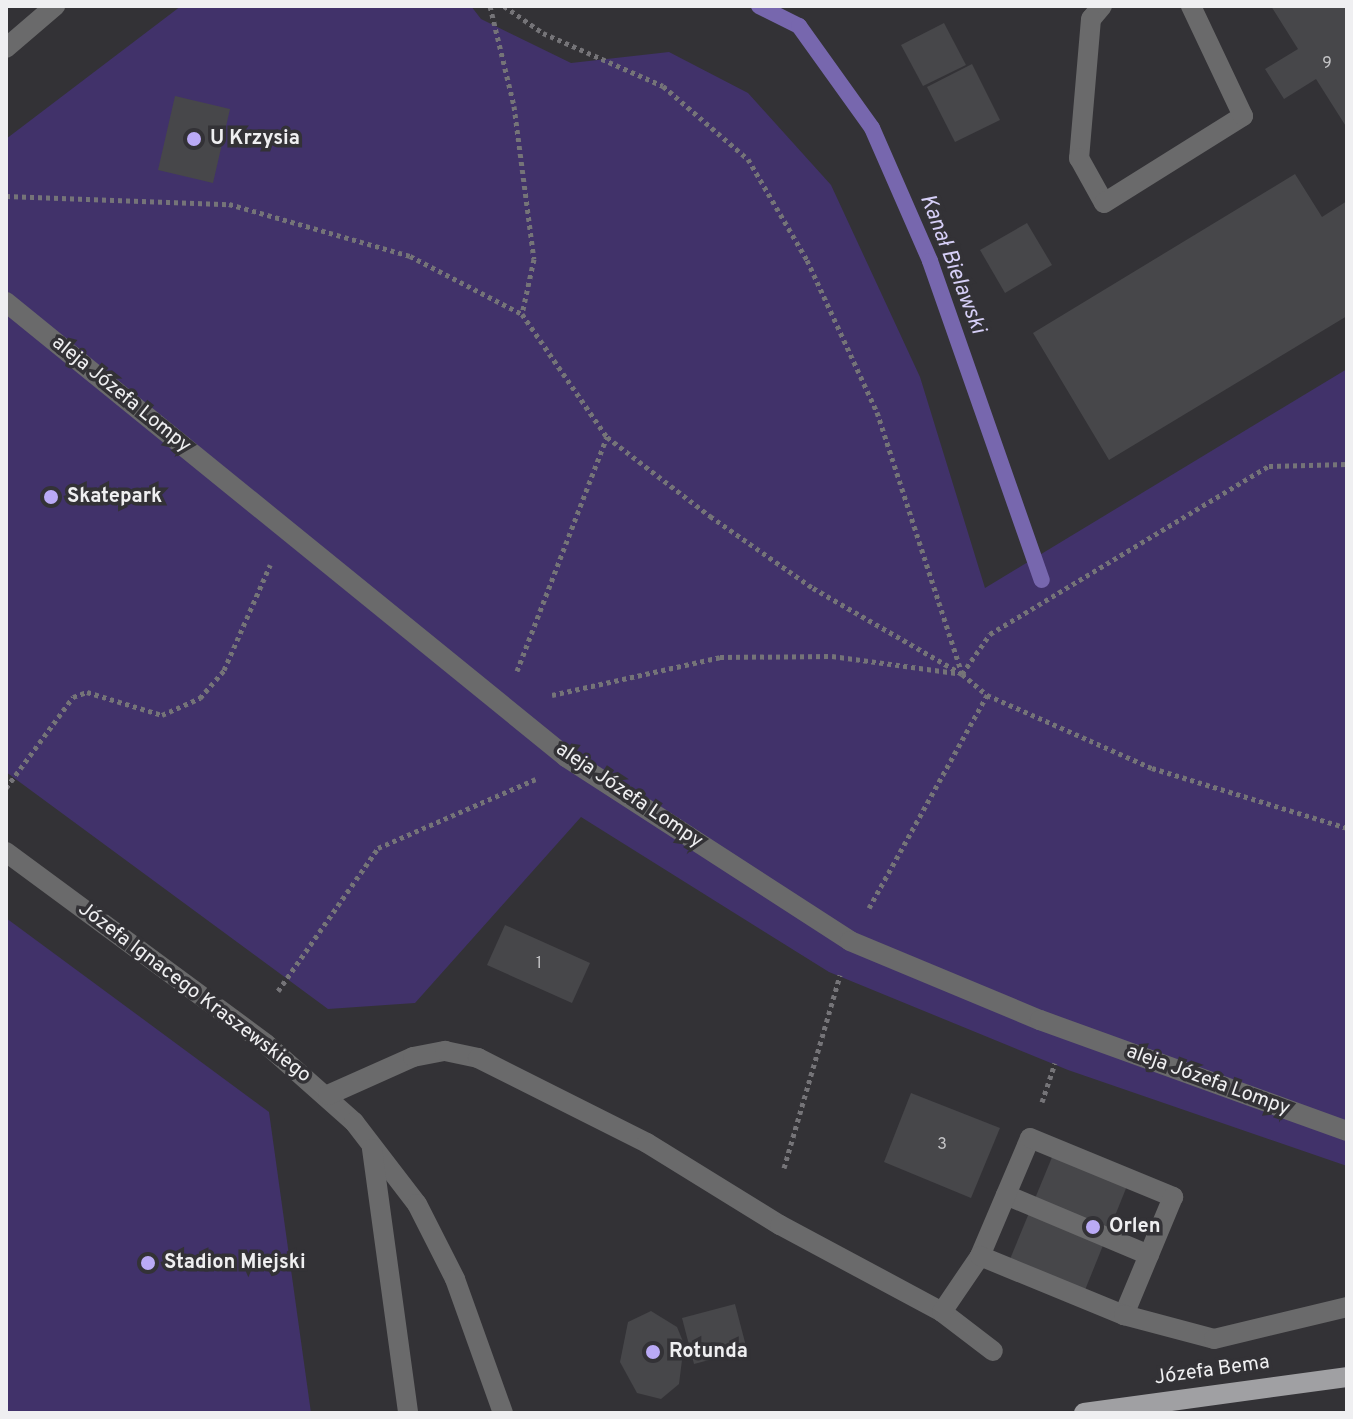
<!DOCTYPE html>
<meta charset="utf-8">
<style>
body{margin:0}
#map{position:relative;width:1353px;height:1419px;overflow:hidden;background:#333236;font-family:Overpass,sans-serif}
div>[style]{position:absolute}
.green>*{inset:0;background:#41326a}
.stream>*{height:16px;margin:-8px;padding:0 8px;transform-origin:8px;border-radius:8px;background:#7767ae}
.building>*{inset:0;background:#47474a}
.path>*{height:5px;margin-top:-2.5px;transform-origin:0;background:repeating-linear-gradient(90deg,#757478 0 4px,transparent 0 8px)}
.minor>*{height:20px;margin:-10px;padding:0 10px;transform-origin:10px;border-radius:10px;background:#6a6a6b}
.major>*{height:20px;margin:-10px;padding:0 10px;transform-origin:10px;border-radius:10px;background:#a0a0a3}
.dots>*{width:22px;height:22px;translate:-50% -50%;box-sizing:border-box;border:4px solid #333236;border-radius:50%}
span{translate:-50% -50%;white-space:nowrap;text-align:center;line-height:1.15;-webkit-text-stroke:7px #333236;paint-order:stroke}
.number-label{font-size:16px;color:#c5c5c7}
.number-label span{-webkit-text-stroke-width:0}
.poi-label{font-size:20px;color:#efeff1;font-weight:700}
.left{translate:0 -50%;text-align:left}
.street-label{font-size:20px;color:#efeff1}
.water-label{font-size:22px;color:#d6cff7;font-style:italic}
.frame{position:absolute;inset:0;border:8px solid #efeff1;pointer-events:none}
</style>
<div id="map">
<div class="green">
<div style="clip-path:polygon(181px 6px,471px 6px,481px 19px,571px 63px,669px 52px,748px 93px,831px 185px,920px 377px,985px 588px,1347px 369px,1347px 1166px,1068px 1070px,829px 972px,581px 817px,415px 1003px,328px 1009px,6px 772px,6px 139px)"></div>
<div style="clip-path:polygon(6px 918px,269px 1112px,311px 1413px,6px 1413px)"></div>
</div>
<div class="stream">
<div style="left:759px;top:6px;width:45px;rotate:26.6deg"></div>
<div style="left:799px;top:26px;width:125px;rotate:54.4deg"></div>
<div style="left:872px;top:128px;width:145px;rotate:66.4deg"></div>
<div style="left:930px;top:261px;width:338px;rotate:70.7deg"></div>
</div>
<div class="building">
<div style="clip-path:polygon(1271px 6px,1347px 6px,1347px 128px,1316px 79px,1284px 99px,1265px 69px,1298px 49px)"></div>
<div style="clip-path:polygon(944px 23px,966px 65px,923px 86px,901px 45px)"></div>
<div style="clip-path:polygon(972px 64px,1000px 120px,955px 142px,927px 87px)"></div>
<div style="clip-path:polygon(175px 96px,230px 109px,213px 183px,158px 170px)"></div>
<div style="clip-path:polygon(1295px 174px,1322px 217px,1347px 201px,1347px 316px,1109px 460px,1033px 333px)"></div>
<div style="clip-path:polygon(1027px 223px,1052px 265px,1005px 293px,980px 250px)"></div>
<div style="clip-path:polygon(505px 925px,590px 963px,572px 1003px,487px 965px)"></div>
<div style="clip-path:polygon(911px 1093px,1000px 1128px,971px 1198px,884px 1162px)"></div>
<div style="clip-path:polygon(1055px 1150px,1129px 1181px,1083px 1295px,1008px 1264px)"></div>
<div style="clip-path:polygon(735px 1304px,747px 1350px,694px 1364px,682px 1318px)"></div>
<div style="clip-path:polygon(651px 1311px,677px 1327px,684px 1344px,679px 1384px,661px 1399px,637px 1393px,620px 1362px,628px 1322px)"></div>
</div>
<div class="path">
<div style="left:490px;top:6px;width:103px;rotate:76.5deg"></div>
<div style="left:514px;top:106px;width:154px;rotate:82.6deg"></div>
<div style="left:534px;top:259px;width:56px;rotate:102.3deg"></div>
<div style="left:504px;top:6px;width:47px;rotate:34.7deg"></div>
<div style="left:543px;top:33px;width:131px;rotate:23.8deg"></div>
<div style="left:663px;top:86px;width:112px;rotate:40.7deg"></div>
<div style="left:748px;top:159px;width:117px;rotate:59.7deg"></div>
<div style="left:807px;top:260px;width:167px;rotate:65.3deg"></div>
<div style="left:877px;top:412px;width:275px;rotate:72deg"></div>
<div style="left:962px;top:674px;width:49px;rotate:-55deg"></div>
<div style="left:990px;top:634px;width:326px;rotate:-31.1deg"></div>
<div style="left:1269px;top:466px;width:78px;rotate:-1.5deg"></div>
<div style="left:6px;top:196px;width:223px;rotate:2.1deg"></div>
<div style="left:229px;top:204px;width:188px;rotate:16deg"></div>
<div style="left:410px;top:256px;width:126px;rotate:27.4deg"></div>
<div style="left:522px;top:314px;width:150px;rotate:55.4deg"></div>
<div style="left:607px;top:437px;width:130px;rotate:37.5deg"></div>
<div style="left:710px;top:516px;width:126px;rotate:35deg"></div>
<div style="left:813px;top:588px;width:172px;rotate:30deg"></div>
<div style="left:962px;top:674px;width:33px;rotate:40deg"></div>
<div style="left:987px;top:695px;width:180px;rotate:23.9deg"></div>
<div style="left:1152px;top:768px;width:204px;rotate:17.1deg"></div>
<div style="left:517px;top:671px;width:251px;rotate:-69deg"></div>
<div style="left:552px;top:695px;width:172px;rotate:-12.7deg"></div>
<div style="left:720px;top:657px;width:112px;rotate:-0.5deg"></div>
<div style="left:832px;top:656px;width:125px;rotate:7.8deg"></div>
<div style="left:6px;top:788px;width:113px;rotate:-53.6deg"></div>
<div style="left:73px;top:697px;width:15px;rotate:-20deg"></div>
<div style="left:87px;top:692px;width:78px;rotate:17deg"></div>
<div style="left:162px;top:715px;width:42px;rotate:-24.1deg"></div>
<div style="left:200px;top:698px;width:37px;rotate:-49deg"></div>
<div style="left:224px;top:670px;width:115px;rotate:-66.3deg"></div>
<div style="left:869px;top:908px;width:244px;rotate:-61deg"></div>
<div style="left:278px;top:991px;width:174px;rotate:-55deg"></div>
<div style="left:378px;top:848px;width:172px;rotate:-23.6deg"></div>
<div style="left:1042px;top:1102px;width:41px;rotate:-71.6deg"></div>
<div style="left:784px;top:1168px;width:201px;rotate:-73.8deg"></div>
</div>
<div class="minor">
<div style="left:1102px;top:6px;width:17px;rotate:130deg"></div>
<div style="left:1091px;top:19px;width:140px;rotate:94.9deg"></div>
<div style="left:1079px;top:158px;width:51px;rotate:60.9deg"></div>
<div style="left:1104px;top:203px;width:164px;rotate:-32deg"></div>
<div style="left:1243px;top:116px;width:122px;rotate:-115.3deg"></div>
<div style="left:6px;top:48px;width:65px;rotate:-40.6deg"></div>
<div style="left:6px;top:302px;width:722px;rotate:39.09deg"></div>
<div style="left:566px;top:757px;width:338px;rotate:32.9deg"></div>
<div style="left:850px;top:941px;width:206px;rotate:22.6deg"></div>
<div style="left:1040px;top:1020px;width:326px;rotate:19.9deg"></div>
<div style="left:6px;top:852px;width:323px;rotate:36.4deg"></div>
<div style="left:266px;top:1044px;width:118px;rotate:41.6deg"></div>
<div style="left:354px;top:1122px;width:103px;rotate:52.5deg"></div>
<div style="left:417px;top:1204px;width:84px;rotate:63.1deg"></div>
<div style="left:455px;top:1279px;width:142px;rotate:70.3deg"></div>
<div style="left:328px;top:1095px;width:93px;rotate:-24.1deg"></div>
<div style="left:413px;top:1057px;width:33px;rotate:-11deg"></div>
<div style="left:445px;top:1051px;width:34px;rotate:12deg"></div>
<div style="left:478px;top:1058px;width:189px;rotate:26.7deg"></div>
<div style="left:647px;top:1143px;width:156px;rotate:31.7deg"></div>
<div style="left:780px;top:1225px;width:184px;rotate:28.2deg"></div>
<div style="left:942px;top:1312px;width:64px;rotate:37.4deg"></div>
<div style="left:372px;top:1149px;width:266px;rotate:82.2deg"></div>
<div style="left:1006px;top:1195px;width:155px;rotate:22.8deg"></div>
<div style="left:980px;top:1256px;width:128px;rotate:-67deg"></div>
<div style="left:1030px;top:1138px;width:155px;rotate:22.4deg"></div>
<div style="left:1173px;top:1197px;width:128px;rotate:112.6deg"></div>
<div style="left:942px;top:1312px;width:68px;rotate:-55.8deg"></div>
<div style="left:980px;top:1256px;width:156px;rotate:22.3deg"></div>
<div style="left:1124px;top:1315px;width:93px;rotate:14.9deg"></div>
<div style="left:1214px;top:1339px;width:137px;rotate:-13.5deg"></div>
</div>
<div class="major">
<div style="left:1084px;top:1413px;width:265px;rotate:-7.8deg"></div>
</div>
<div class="dots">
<div style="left:194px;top:139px;background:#baaaf6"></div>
<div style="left:51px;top:497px;background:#baaaf6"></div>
<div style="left:1093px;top:1227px;background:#baaaf6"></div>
<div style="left:148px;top:1263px;background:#baaaf6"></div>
<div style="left:653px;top:1352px;background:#baaaf6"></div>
</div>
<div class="number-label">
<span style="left:1327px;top:64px">9</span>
<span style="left:539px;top:964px">1</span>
<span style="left:942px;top:1145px">3</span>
</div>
<div class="poi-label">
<span class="left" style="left:210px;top:139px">U Krzysia</span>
<span class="left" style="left:67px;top:497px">Skatepark</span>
<span class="left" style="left:1109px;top:1227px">Orlen</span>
<span class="left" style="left:164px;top:1263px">Stadion Miejski</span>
<span class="left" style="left:669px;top:1352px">Rotunda</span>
</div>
<div class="street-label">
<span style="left:121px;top:395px;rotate:39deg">aleja Józefa Lompy</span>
<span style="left:629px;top:796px;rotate:34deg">aleja Józefa Lompy</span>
<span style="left:194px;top:993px;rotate:37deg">Józefa Ignacego Kraszewskiego</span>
<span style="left:1208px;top:1081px;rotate:20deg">aleja Józefa Lompy</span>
<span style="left:1212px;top:1371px;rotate:-8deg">Józefa Bema</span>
</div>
<div class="water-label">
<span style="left:952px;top:264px;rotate:69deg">Kanał Bielawski</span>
</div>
<div class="frame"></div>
</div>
